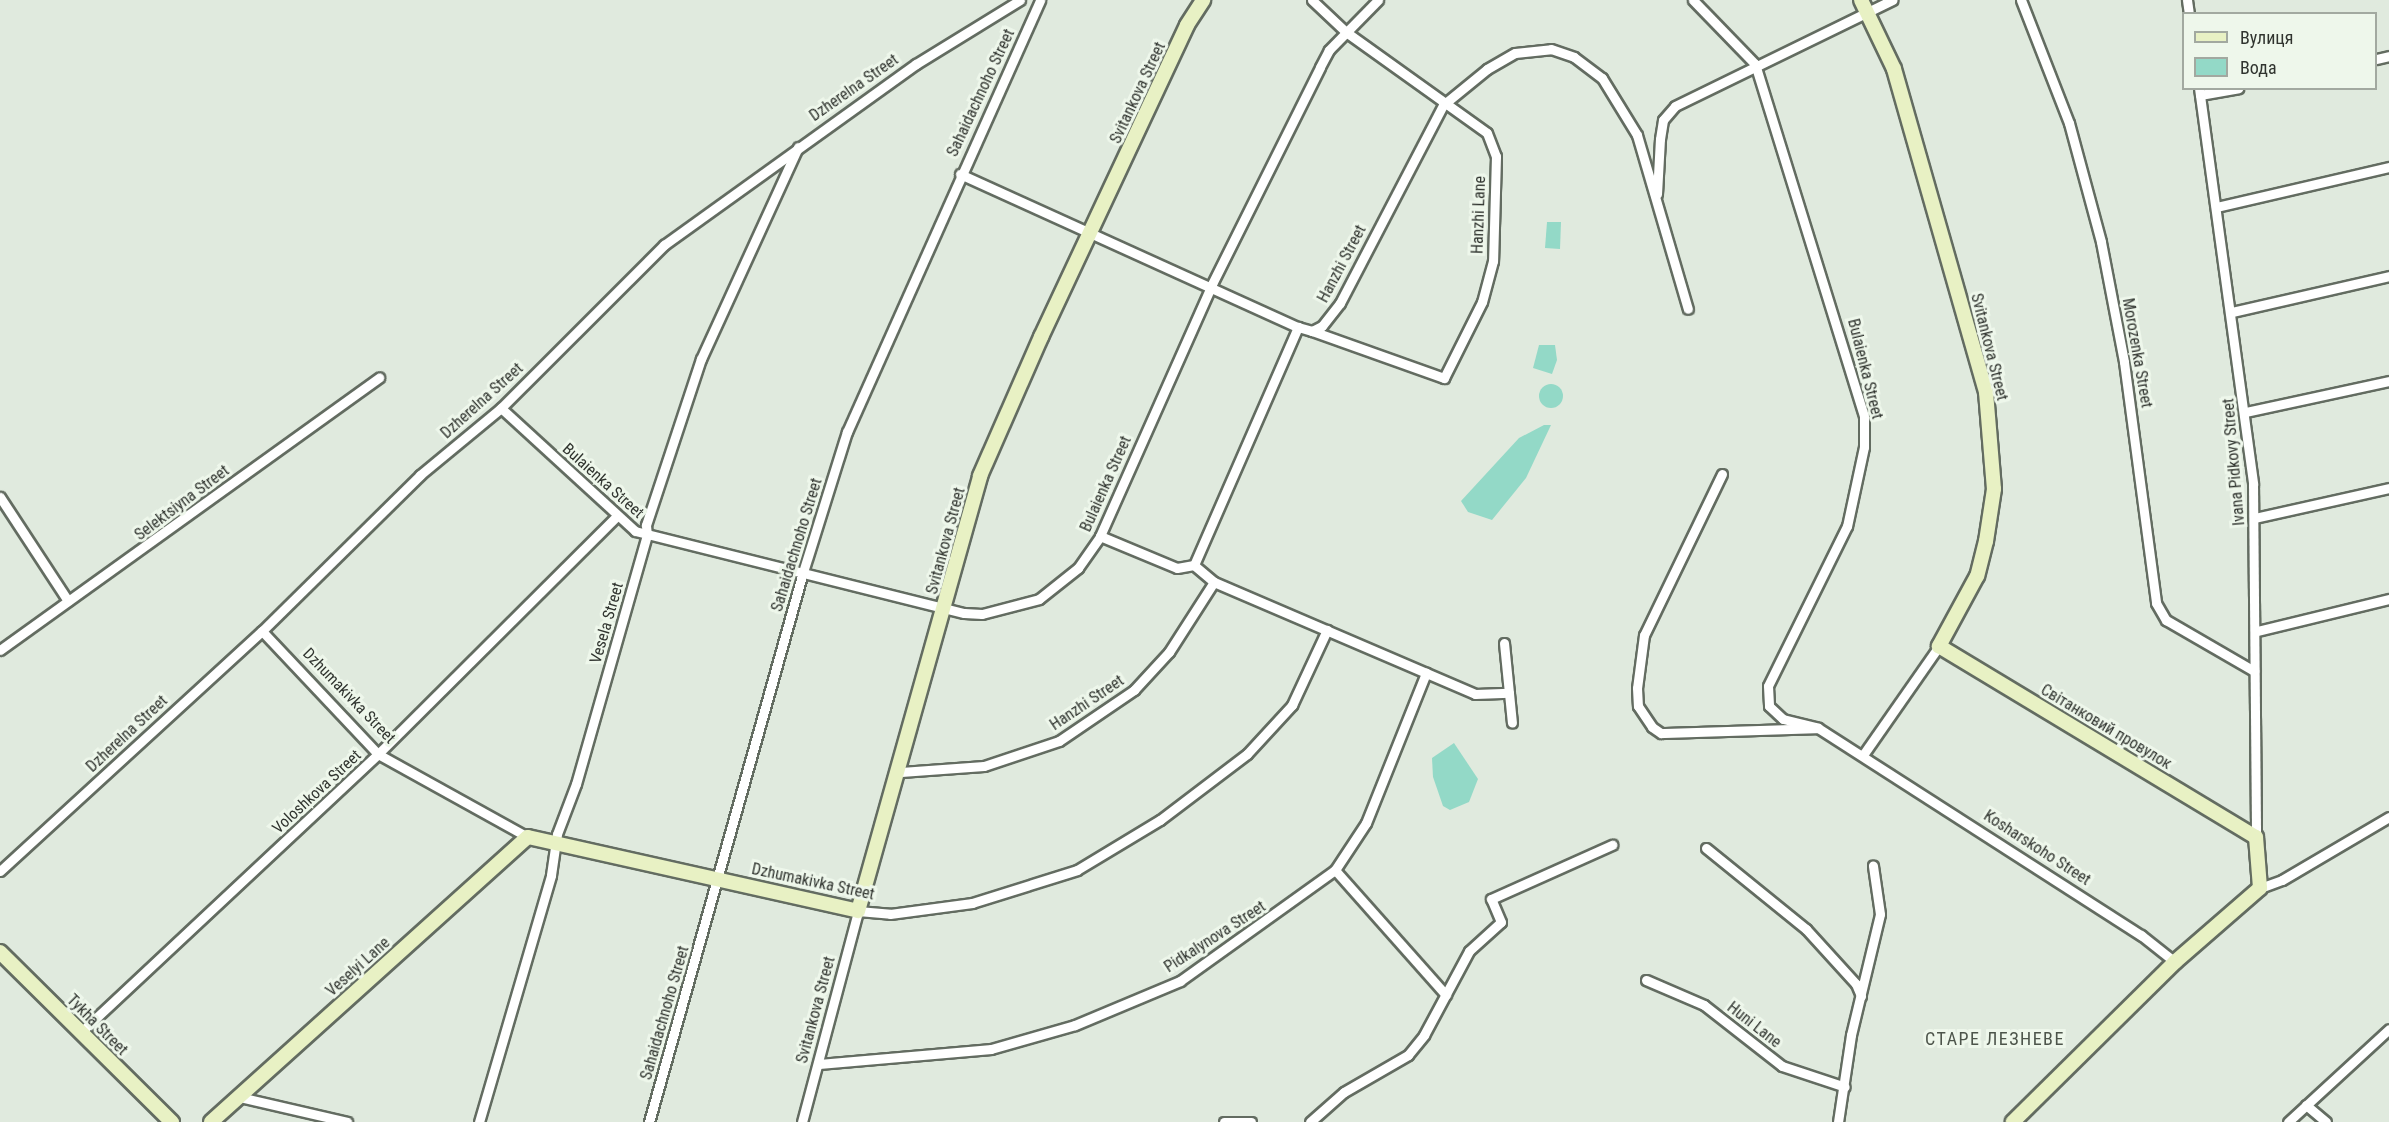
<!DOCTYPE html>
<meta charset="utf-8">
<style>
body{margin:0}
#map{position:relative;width:2389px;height:1122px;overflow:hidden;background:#e0eade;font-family:"Roboto Condensed",sans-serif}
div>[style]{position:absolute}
.water>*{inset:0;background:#93d9c7}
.round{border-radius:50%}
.roads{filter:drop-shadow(2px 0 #636c61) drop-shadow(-2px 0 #636c61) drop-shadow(0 2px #636c61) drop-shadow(0 -2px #636c61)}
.street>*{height:9px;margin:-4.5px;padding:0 4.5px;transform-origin:4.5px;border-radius:4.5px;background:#fff}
.secondary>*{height:14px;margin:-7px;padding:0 7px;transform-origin:7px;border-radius:7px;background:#e8f1c4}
span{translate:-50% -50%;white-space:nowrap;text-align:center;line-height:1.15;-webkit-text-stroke:6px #eef7eb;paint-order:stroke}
.street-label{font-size:16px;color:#30342f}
.neighbourhood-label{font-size:18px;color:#4d554b;letter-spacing:1.5px}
.legend{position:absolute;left:2182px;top:12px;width:195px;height:78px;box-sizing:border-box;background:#eef7eb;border:2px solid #a2a9a0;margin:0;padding:8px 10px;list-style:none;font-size:18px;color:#30342f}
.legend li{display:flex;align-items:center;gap:12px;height:30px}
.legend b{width:30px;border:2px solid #a2a9a0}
</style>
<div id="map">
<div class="water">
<div style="clip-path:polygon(1547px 222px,1561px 222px,1560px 249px,1545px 248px)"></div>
<div style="clip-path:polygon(1539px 345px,1555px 345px,1557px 360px,1552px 374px,1533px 368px)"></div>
<div class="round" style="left:1539px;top:384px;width:24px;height:24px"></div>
<div style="clip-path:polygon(1544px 425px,1551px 425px,1526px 478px,1492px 520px,1468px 512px,1461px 501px,1519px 438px)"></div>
<div style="clip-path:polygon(1454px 743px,1478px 779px,1469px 802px,1450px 810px,1443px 806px,1433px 777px,1432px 758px)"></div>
</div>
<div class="roads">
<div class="street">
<div style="left:1312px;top:0;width:47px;rotate:43.3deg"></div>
<div style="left:1346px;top:32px;width:173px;rotate:35.6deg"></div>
<div style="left:1487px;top:133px;width:25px;rotate:69deg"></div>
<div style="left:1496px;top:156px;width:105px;rotate:91.6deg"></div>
<div style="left:1493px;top:261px;width:42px;rotate:105deg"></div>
<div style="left:1482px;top:302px;width:85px;rotate:116.6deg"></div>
<div style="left:1444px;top:378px;width:140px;rotate:-160.4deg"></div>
<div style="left:1693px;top:0;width:89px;rotate:45.9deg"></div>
<div style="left:1755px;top:64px;width:368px;rotate:72.8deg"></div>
<div style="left:1864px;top:416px;width:31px;rotate:90deg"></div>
<div style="left:1864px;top:447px;width:81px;rotate:102.1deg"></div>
<div style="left:1847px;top:526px;width:178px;rotate:116.3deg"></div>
<div style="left:1768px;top:686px;width:20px;rotate:87deg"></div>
<div style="left:1769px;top:706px;width:19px;rotate:43deg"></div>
<div style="left:1783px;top:719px;width:36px;rotate:14deg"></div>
<div style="left:2021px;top:0;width:132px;rotate:68.7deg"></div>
<div style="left:2069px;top:123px;width:123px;rotate:74.9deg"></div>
<div style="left:2101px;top:242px;width:122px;rotate:79.1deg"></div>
<div style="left:2124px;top:362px;width:243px;rotate:82.4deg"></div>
<div style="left:2156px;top:603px;width:20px;rotate:60deg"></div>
<div style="left:2166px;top:620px;width:102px;rotate:30.1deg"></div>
<div style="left:2187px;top:0;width:14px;rotate:82deg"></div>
<div style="left:2376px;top:59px;width:13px;rotate:-13deg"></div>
<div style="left:2199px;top:88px;width:400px;rotate:82.2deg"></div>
<div style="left:2253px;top:484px;width:353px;rotate:89.5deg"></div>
<div style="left:2200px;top:95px;width:39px;rotate:-10deg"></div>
<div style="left:960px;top:174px;width:371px;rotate:24.4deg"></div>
<div style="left:1657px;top:194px;width:55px;rotate:-86.9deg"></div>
<div style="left:1660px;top:139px;width:19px;rotate:-81deg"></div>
<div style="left:1663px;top:120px;width:18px;rotate:-49deg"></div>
<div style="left:1675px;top:106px;width:242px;rotate:-26deg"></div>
<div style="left:2216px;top:207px;width:178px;rotate:-13deg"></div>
<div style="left:2232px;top:312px;width:161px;rotate:-12.9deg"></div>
<div style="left:501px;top:408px;width:182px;rotate:42.5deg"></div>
<div style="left:635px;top:531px;width:339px;rotate:14deg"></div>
<div style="left:964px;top:613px;width:18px;rotate:3deg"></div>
<div style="left:982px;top:614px;width:59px;rotate:-14.7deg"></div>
<div style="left:1039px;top:599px;width:50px;rotate:-38.5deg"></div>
<div style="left:1078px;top:568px;width:39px;rotate:-55deg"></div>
<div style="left:1100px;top:536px;width:276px;rotate:-66deg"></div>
<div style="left:1212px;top:284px;width:242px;rotate:-63.5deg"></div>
<div style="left:1320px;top:67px;width:19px;rotate:-62deg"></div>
<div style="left:1329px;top:50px;width:70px;rotate:-45.6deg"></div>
<div style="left:2246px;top:412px;width:146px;rotate:-12.2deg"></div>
<div style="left:1722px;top:474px;width:179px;rotate:115.8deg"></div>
<div style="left:1644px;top:635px;width:53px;rotate:97.5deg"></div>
<div style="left:1637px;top:688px;width:18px;rotate:87deg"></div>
<div style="left:1638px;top:706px;width:25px;rotate:56deg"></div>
<div style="left:1652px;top:727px;width:11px;rotate:34deg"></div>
<div style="left:1661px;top:733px;width:157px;rotate:-1.8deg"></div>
<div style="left:1818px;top:728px;width:384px;rotate:32.7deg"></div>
<div style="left:2141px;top:935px;width:43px;rotate:38.5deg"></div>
<div style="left:0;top:497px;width:124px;rotate:56.8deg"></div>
<div style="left:2255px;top:518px;width:137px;rotate:-12.6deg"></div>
<div style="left:1100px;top:536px;width:83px;rotate:22.6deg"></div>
<div style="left:1177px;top:568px;width:17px;rotate:-10deg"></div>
<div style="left:1214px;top:582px;width:284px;rotate:23.2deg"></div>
<div style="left:1475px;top:694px;width:34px;rotate:-2deg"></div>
<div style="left:262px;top:631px;width:169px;rotate:46.7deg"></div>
<div style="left:378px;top:754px;width:171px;rotate:29deg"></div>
<div style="left:2257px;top:631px;width:136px;rotate:-13.6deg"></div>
<div style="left:1504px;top:643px;width:80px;rotate:84.3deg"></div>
<div style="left:0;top:650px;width:467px;rotate:-35.7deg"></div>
<div style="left:1863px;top:755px;width:133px;rotate:-55.1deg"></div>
<div style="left:901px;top:772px;width:83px;rotate:-4.1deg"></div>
<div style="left:984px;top:766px;width:79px;rotate:-18.4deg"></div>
<div style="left:1059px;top:741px;width:91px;rotate:-34.2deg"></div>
<div style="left:1134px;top:690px;width:52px;rotate:-47.4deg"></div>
<div style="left:1169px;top:652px;width:83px;rotate:-57.3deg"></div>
<div style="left:1214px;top:582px;width:26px;rotate:-140deg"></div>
<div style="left:1194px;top:565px;width:260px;rotate:-66.4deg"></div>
<div style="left:1298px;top:327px;width:15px;rotate:16deg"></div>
<div style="left:1312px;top:331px;width:11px;rotate:-27deg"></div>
<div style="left:1322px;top:326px;width:29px;rotate:-52deg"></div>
<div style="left:1340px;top:303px;width:223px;rotate:-62.5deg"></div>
<div style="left:1443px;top:105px;width:57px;rotate:-39.3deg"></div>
<div style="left:1487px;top:69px;width:32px;rotate:-30deg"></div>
<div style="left:1515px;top:53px;width:36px;rotate:-6deg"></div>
<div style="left:1551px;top:49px;width:24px;rotate:19deg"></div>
<div style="left:1574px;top:57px;width:35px;rotate:37deg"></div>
<div style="left:1602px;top:78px;width:67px;rotate:58.4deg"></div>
<div style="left:1637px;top:135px;width:181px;rotate:73.7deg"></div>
<div style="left:1706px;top:848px;width:129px;rotate:39deg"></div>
<div style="left:1806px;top:929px;width:74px;rotate:47.7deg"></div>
<div style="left:1856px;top:984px;width:13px;rotate:67deg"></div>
<div style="left:1335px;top:870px;width:167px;rotate:48.4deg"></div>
<div style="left:0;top:871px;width:355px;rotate:-42.5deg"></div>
<div style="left:262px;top:631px;width:222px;rotate:-44.6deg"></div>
<div style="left:420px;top:475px;width:105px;rotate:-39.6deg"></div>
<div style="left:501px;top:408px;width:231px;rotate:-45deg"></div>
<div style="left:664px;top:245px;width:310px;rotate:-35.7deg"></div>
<div style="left:916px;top:64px;width:122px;rotate:-31.6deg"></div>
<div style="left:2260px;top:888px;width:23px;rotate:-20deg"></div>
<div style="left:2282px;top:880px;width:124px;rotate:-30.5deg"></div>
<div style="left:1646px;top:980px;width:63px;rotate:23.3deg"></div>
<div style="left:1704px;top:1005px;width:99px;rotate:38deg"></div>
<div style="left:1782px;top:1066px;width:66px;rotate:18.4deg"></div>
<div style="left:81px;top:1032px;width:407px;rotate:-43.1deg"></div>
<div style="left:378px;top:754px;width:337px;rotate:-44.9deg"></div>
<div style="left:819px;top:1064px;width:173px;rotate:-5deg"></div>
<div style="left:991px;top:1049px;width:87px;rotate:-15.9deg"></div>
<div style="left:1075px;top:1025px;width:114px;rotate:-22.7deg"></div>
<div style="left:1180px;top:981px;width:191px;rotate:-35.6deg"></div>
<div style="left:1335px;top:870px;width:56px;rotate:-56.6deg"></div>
<div style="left:1366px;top:823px;width:162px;rotate:-68.2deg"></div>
<div style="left:239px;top:1097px;width:111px;rotate:13deg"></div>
<div style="left:2306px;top:1105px;width:26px;rotate:40deg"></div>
<div style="left:479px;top:1122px;width:257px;rotate:-73.7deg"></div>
<div style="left:551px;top:875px;width:41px;rotate:-81.7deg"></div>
<div style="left:557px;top:834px;width:53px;rotate:-69.2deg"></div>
<div style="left:576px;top:784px;width:259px;rotate:-74.1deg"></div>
<div style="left:647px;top:535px;width:10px;rotate:-96deg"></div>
<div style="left:646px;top:525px;width:175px;rotate:-71.7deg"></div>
<div style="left:701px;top:359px;width:233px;rotate:-65.4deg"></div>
<div style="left:649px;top:1122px;width:571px;rotate:-74.36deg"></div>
<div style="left:803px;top:572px;width:147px;rotate:-72.6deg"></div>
<div style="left:847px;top:432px;width:473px;rotate:-65.9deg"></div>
<div style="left:802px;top:1122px;width:218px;rotate:-75.1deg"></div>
<div style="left:858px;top:911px;width:32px;rotate:5deg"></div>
<div style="left:890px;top:914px;width:83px;rotate:-7.6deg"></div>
<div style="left:972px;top:903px;width:110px;rotate:-17.4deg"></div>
<div style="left:1077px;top:870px;width:97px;rotate:-31.1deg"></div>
<div style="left:1160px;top:820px;width:109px;rotate:-37.2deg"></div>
<div style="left:1247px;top:754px;width:67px;rotate:-47.4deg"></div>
<div style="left:1292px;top:705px;width:83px;rotate:-65deg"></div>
<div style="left:1224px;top:1122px;width:27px"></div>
<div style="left:1310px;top:1122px;width:45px;rotate:-41.4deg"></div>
<div style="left:1344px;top:1092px;width:74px;rotate:-30deg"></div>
<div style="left:1408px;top:1055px;width:26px;rotate:-51deg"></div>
<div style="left:1424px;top:1035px;width:95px;rotate:-61.8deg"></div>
<div style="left:1469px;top:951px;width:43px;rotate:-42.2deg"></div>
<div style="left:1501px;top:922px;width:25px;rotate:-113deg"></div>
<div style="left:1491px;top:899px;width:133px;rotate:-24.1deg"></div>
<div style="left:1838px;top:1122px;width:88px;rotate:-81.5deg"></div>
<div style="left:1851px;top:1035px;width:124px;rotate:-76.5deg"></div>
<div style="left:1880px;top:914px;width:49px;rotate:-98.3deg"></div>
<div style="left:2288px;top:1122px;width:137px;rotate:-42.6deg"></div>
</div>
<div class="secondary">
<div style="left:1861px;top:0;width:76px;rotate:64.4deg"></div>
<div style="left:1894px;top:69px;width:336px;rotate:74.1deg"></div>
<div style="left:1986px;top:392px;width:97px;rotate:85.3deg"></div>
<div style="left:1994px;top:489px;width:53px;rotate:98.7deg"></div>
<div style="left:1986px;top:541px;width:36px;rotate:104deg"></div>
<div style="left:1977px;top:576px;width:80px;rotate:118.5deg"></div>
<div style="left:1939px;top:646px;width:370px;rotate:31.1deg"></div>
<div style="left:2256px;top:837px;width:51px;rotate:85.5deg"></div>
<div style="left:2260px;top:888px;width:113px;rotate:139deg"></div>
<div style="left:2175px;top:962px;width:228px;rotate:135.4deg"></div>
<div style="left:0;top:952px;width:242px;rotate:44.7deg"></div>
<div style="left:211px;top:1122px;width:426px;rotate:-42deg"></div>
<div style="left:528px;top:837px;width:338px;rotate:12.6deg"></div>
<div style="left:858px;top:911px;width:452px;rotate:-74.3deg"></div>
<div style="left:980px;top:476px;width:152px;rotate:-66.3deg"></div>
<div style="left:1041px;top:337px;width:344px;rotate:-64.9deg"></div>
<div style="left:1187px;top:25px;width:30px;rotate:-57deg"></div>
</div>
</div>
<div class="street-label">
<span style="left:854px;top:88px;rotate:-35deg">Dzherelna Street</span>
<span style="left:981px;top:93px;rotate:-65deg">Sahaidachnoho Street</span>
<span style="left:1138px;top:93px;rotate:-65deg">Svitankova Street</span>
<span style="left:1479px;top:215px;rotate:-88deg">Hanzhi Lane</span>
<span style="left:1342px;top:264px;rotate:-62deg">Hanzhi Street</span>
<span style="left:1989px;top:347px;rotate:76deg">Svitankova Street</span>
<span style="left:2137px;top:353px;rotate:80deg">Morozenka Street</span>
<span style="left:1865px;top:369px;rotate:76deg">Bulaienka Street</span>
<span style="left:482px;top:401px;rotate:-42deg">Dzherelna Street</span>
<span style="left:2234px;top:462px;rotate:-95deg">Ivana Pidkovy Street</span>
<span style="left:603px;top:481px;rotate:42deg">Bulaienka Street</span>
<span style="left:1106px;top:484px;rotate:-66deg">Bulaienka Street</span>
<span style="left:182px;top:503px;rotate:-37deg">Selektsiyna Street</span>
<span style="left:946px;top:541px;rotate:-75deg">Svitankova Street</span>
<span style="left:797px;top:545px;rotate:-73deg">Sahaidachnoho Street</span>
<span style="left:607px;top:623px;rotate:-74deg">Vesela Street</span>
<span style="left:349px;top:696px;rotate:46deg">Dzhumakivka Street</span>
<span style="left:1087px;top:703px;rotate:-34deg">Hanzhi Street</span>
<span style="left:2106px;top:727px;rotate:31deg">Світанковий провулок</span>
<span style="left:127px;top:734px;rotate:-43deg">Dzherelna Street</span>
<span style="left:317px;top:792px;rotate:-43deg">Voloshkova Street</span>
<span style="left:2037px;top:848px;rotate:33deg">Kosharskoho Street</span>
<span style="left:813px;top:882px;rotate:12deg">Dzhumakivka Street</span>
<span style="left:1215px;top:937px;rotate:-33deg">Pidkalynova Street</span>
<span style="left:358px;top:967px;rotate:-42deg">Veselyi Lane</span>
<span style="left:816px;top:1010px;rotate:-75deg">Svitankova Street</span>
<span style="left:665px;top:1013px;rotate:-74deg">Sahaidachnoho Street</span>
<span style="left:97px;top:1025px;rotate:45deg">Tykha Street</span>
<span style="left:1754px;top:1025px;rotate:38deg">Huni Lane</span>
</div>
<div class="neighbourhood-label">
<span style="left:1995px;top:1039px">СТАРЕ ЛЕЗНЕВЕ</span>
</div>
<ul class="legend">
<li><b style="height:8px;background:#e8f1c4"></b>Вулиця</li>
<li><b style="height:16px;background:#93d9c7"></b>Вода</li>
</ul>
</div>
